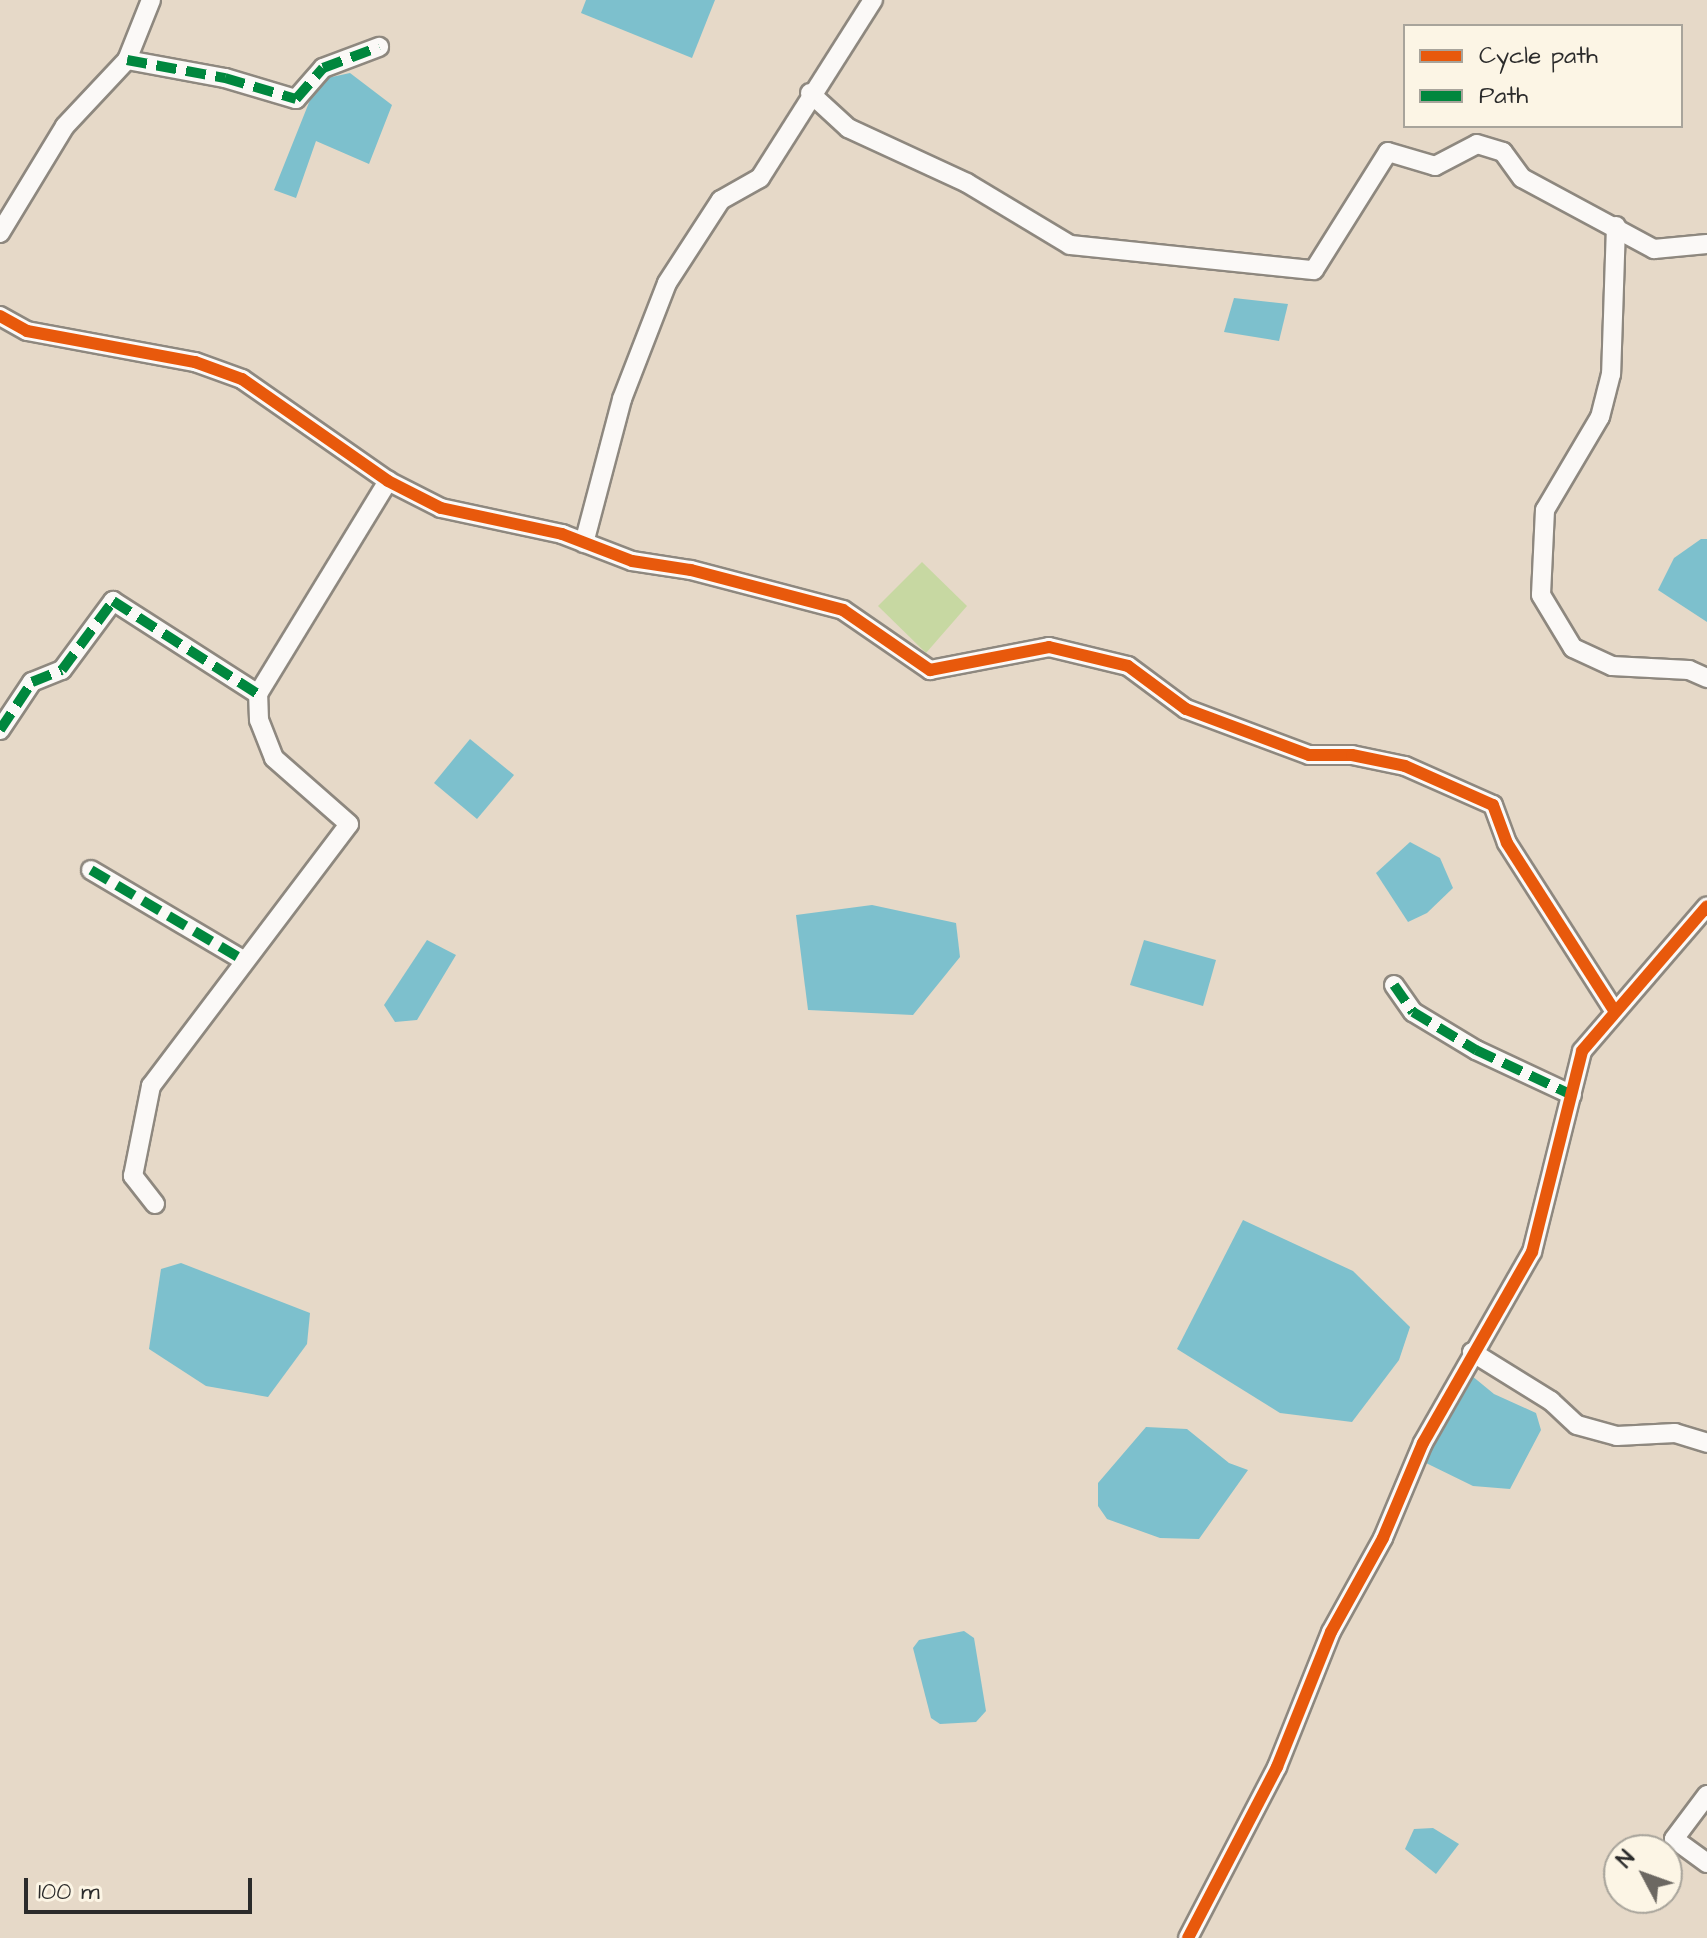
<!DOCTYPE html>
<style>
body{margin:0}
#map{position:relative;width:1707px;height:1938px;overflow:hidden;background:#e6d9c8;font-family:"Architects Daughter",sans-serif}
div>[style]{position:absolute}
.green>*{inset:0;background:#c7d8a2}
.water>*{inset:0;background:#7dc0cd}
.roads{filter:drop-shadow(2px 0 #8e887f) drop-shadow(-2px 0 #8e887f) drop-shadow(0 2px #8e887f) drop-shadow(0 -2px #8e887f)}
.street>*{height:18px;margin:-9px;padding:0 9px;transform-origin:9px;border-radius:9px;background:#fbf9f7}
.quiet>*{height:10px;margin-top:-5px;transform-origin:0;background:repeating-linear-gradient(90deg,#00873e 0 20px,transparent 0 30px)}
.cycleway>*{height:12px;margin:-6px;padding:0 6px;transform-origin:6px;border-radius:6px;background:#e8590c}
span{translate:-50% -50%;white-space:nowrap;text-align:center;line-height:1.15;-webkit-text-stroke:8px #fcf5e5;paint-order:stroke}
.legend{position:absolute;left:1403px;top:24px;width:280px;height:104px;box-sizing:border-box;background:#fcf5e5;border:2px solid #a8a49b;margin:0;padding:10px 14px;list-style:none;font-size:24px;color:#2b2b2b}
.legend li{display:flex;align-items:center;gap:16px;height:40px}
.legend b{width:40px;border:2px solid #a8a49b}
.north{position:absolute;left:1603px;top:1834px;width:80px;height:80px;box-sizing:border-box;background:#fcf5e5;border:2px solid #a8a49b;border-radius:50%;rotate:311deg;font-size:22px;font-weight:700;line-height:32px;text-align:center;color:#2b2b2b}
.north::after{content:'';display:block;margin:auto;width:28px;height:36px;background:#6c6862;clip-path:polygon(50% 0,100% 100%,50% 72%,0 100%)}
.scale{position:absolute;left:24px;top:1878px;width:228px;height:36px;box-sizing:border-box;border:4px solid #2b2b2b;border-top:0;padding-left:10px;font-size:24px;line-height:28px;white-space:nowrap;color:#2b2b2b;-webkit-text-stroke:6px #fcf5e5;paint-order:stroke}
</style>
<div id="map">
<div class="green">
<div style="clip-path:polygon(922px 562px,967px 606px,926px 653px,878px 606px)"></div>
</div>
<div class="water">
<div style="clip-path:polygon(586px 0,715px 0,692px 58px,581px 13px)"></div>
<div style="clip-path:polygon(350px 73px,392px 105px,369px 164px,316px 141px,296px 198px,274px 190px,318px 80px)"></div>
<div style="clip-path:polygon(1234px 298px,1288px 304px,1279px 341px,1224px 332px)"></div>
<div style="clip-path:polygon(1701px 539px,1707px 539px,1707px 622px,1658px 590px,1674px 558px)"></div>
<div style="clip-path:polygon(470px 739px,514px 775px,477px 819px,434px 783px)"></div>
<div style="clip-path:polygon(1410px 842px,1440px 858px,1453px 888px,1427px 913px,1408px 922px,1376px 873px)"></div>
<div style="clip-path:polygon(872px 905px,956px 923px,960px 957px,913px 1015px,808px 1010px,796px 915px)"></div>
<div style="clip-path:polygon(427px 940px,456px 955px,417px 1020px,395px 1022px,384px 1005px)"></div>
<div style="clip-path:polygon(1144px 940px,1216px 960px,1203px 1006px,1130px 985px)"></div>
<div style="clip-path:polygon(1243px 1220px,1353px 1271px,1410px 1327px,1399px 1360px,1352px 1422px,1280px 1413px,1177px 1349px)"></div>
<div style="clip-path:polygon(181px 1263px,310px 1313px,307px 1344px,268px 1397px,206px 1386px,149px 1349px,161px 1269px)"></div>
<div style="clip-path:polygon(1466px 1371px,1494px 1394px,1536px 1413px,1541px 1430px,1510px 1489px,1473px 1486px,1426px 1463px)"></div>
<div style="clip-path:polygon(1146px 1427px,1187px 1429px,1229px 1463px,1248px 1470px,1199px 1539px,1160px 1538px,1107px 1519px,1098px 1506px,1098px 1483px)"></div>
<div style="clip-path:polygon(964px 1631px,974px 1638px,986px 1711px,976px 1722px,940px 1724px,931px 1718px,913px 1648px,919px 1640px)"></div>
<div style="clip-path:polygon(1433px 1828px,1459px 1844px,1436px 1874px,1405px 1849px,1414px 1829px)"></div>
</div>
<div class="roads">
<div class="street">
<div style="left:127px;top:60px;width:100px;rotate:10.4deg"></div>
<div style="left:225px;top:78px;width:74px;rotate:16.5deg"></div>
<div style="left:296px;top:99px;width:41px;rotate:-48.9deg"></div>
<div style="left:323px;top:68px;width:60px;rotate:-20.6deg"></div>
<div style="left:810px;top:93px;width:52px;rotate:42.6deg"></div>
<div style="left:848px;top:128px;width:131px;rotate:24.8deg"></div>
<div style="left:967px;top:183px;width:120px;rotate:31deg"></div>
<div style="left:1070px;top:245px;width:245px;rotate:5.9deg"></div>
<div style="left:1314px;top:270px;width:139px;rotate:-57.9deg"></div>
<div style="left:1388px;top:152px;width:49px;rotate:16.6deg"></div>
<div style="left:1435px;top:166px;width:47px;rotate:-27.6deg"></div>
<div style="left:1477px;top:144px;width:27px;rotate:17deg"></div>
<div style="left:1503px;top:152px;width:32px;rotate:54deg"></div>
<div style="left:1522px;top:178px;width:150px;rotate:28.3deg"></div>
<div style="left:1654px;top:249px;width:53px;rotate:-5.4deg"></div>
<div style="left:1616px;top:226px;width:148px;rotate:91.9deg"></div>
<div style="left:1611px;top:374px;width:44px;rotate:104.3deg"></div>
<div style="left:1600px;top:417px;width:108px;rotate:120.6deg"></div>
<div style="left:1545px;top:510px;width:85px;rotate:92.7deg"></div>
<div style="left:1541px;top:595px;width:62px;rotate:58.9deg"></div>
<div style="left:1573px;top:648px;width:43px;rotate:24.8deg"></div>
<div style="left:1612px;top:666px;width:77px;rotate:3deg"></div>
<div style="left:1689px;top:670px;width:20px;rotate:24deg"></div>
<div style="left:0;top:233px;width:125px;rotate:-58.7deg"></div>
<div style="left:65px;top:126px;width:91px;rotate:-46.8deg"></div>
<div style="left:127px;top:60px;width:65px;rotate:-68.2deg"></div>
<div style="left:0;top:316px;width:31px;rotate:29deg"></div>
<div style="left:27px;top:331px;width:171px;rotate:10.5deg"></div>
<div style="left:195px;top:362px;width:50px;rotate:19.9deg"></div>
<div style="left:242px;top:379px;width:178px;rotate:34.9deg"></div>
<div style="left:388px;top:481px;width:59px;rotate:27deg"></div>
<div style="left:441px;top:508px;width:124px;rotate:12.1deg"></div>
<div style="left:562px;top:534px;width:75px;rotate:21.1deg"></div>
<div style="left:632px;top:561px;width:60px;rotate:8.7deg"></div>
<div style="left:691px;top:570px;width:157px;rotate:14.7deg"></div>
<div style="left:843px;top:610px;width:106px;rotate:34.6deg"></div>
<div style="left:930px;top:670px;width:121px;rotate:-10.9deg"></div>
<div style="left:1049px;top:647px;width:81px;rotate:13.5deg"></div>
<div style="left:1128px;top:666px;width:72px;rotate:36.6deg"></div>
<div style="left:1186px;top:709px;width:131px;rotate:20.5deg"></div>
<div style="left:1309px;top:755px;width:43px"></div>
<div style="left:1352px;top:755px;width:54px;rotate:11.7deg"></div>
<div style="left:1405px;top:766px;width:96px;rotate:23.9deg"></div>
<div style="left:1493px;top:805px;width:40px;rotate:69.8deg"></div>
<div style="left:1507px;top:843px;width:197px;rotate:57.4deg"></div>
<div style="left:584px;top:543px;width:149px;rotate:-75.2deg"></div>
<div style="left:622px;top:399px;width:124px;rotate:-68.8deg"></div>
<div style="left:667px;top:283px;width:99px;rotate:-57deg"></div>
<div style="left:721px;top:200px;width:45px;rotate:-29.4deg"></div>
<div style="left:760px;top:178px;width:211px;rotate:-57.6deg"></div>
<div style="left:0;top:730px;width:58px;rotate:-56.3deg"></div>
<div style="left:32px;top:682px;width:32px;rotate:-22deg"></div>
<div style="left:62px;top:670px;width:86px;rotate:-53.5deg"></div>
<div style="left:113px;top:601px;width:172px;rotate:32.7deg"></div>
<div style="left:91px;top:870px;width:177px;rotate:30.6deg"></div>
<div style="left:1394px;top:985px;width:33px;rotate:55deg"></div>
<div style="left:1413px;top:1012px;width:74px;rotate:31.1deg"></div>
<div style="left:1476px;top:1050px;width:106px;rotate:25.1deg"></div>
<div style="left:155px;top:1204px;width:36px;rotate:-128deg"></div>
<div style="left:133px;top:1176px;width:92px;rotate:-78.7deg"></div>
<div style="left:151px;top:1086px;width:328px;rotate:-52.9deg"></div>
<div style="left:349px;top:824px;width:100px;rotate:-138.7deg"></div>
<div style="left:274px;top:758px;width:41px;rotate:-111.5deg"></div>
<div style="left:259px;top:720px;width:26px;rotate:-92deg"></div>
<div style="left:258px;top:694px;width:250px;rotate:-58.6deg"></div>
<div style="left:1472px;top:1352px;width:93px;rotate:31.8deg"></div>
<div style="left:1551px;top:1401px;width:35px;rotate:43deg"></div>
<div style="left:1577px;top:1425px;width:41px;rotate:15.4deg"></div>
<div style="left:1617px;top:1436px;width:58px;rotate:-3deg"></div>
<div style="left:1675px;top:1433px;width:34px;rotate:17deg"></div>
<div style="left:1707px;top:1795px;width:55px;rotate:126.9deg"></div>
<div style="left:1674px;top:1839px;width:41px;rotate:36deg"></div>
<div style="left:1188px;top:1938px;width:193px;rotate:-62.5deg"></div>
<div style="left:1277px;top:1767px;width:145px;rotate:-68.2deg"></div>
<div style="left:1331px;top:1632px;width:107px;rotate:-61deg"></div>
<div style="left:1383px;top:1538px;width:103px;rotate:-67.2deg"></div>
<div style="left:1423px;top:1443px;width:220px;rotate:-60.3deg"></div>
<div style="left:1532px;top:1252px;width:207px;rotate:-76deg"></div>
<div style="left:1582px;top:1051px;width:191px;rotate:-49.2deg"></div>
</div>
</div>
<div class="quiet">
<div style="left:127px;top:60px;width:100px;rotate:10.4deg"></div>
<div style="left:225px;top:78px;width:74px;rotate:16.5deg"></div>
<div style="left:296px;top:99px;width:41px;rotate:-48.9deg"></div>
<div style="left:323px;top:68px;width:60px;rotate:-20.6deg"></div>
<div style="left:0;top:730px;width:58px;rotate:-56.3deg"></div>
<div style="left:32px;top:682px;width:32px;rotate:-22deg"></div>
<div style="left:62px;top:670px;width:86px;rotate:-53.5deg"></div>
<div style="left:113px;top:601px;width:172px;rotate:32.7deg"></div>
<div style="left:91px;top:870px;width:177px;rotate:30.6deg"></div>
<div style="left:1394px;top:985px;width:33px;rotate:55deg"></div>
<div style="left:1413px;top:1012px;width:74px;rotate:31.1deg"></div>
<div style="left:1476px;top:1050px;width:106px;rotate:25.1deg"></div>
</div>
<div class="cycleway">
<div style="left:0;top:316px;width:31px;rotate:29deg"></div>
<div style="left:27px;top:331px;width:171px;rotate:10.5deg"></div>
<div style="left:195px;top:362px;width:50px;rotate:19.9deg"></div>
<div style="left:242px;top:379px;width:178px;rotate:34.9deg"></div>
<div style="left:388px;top:481px;width:59px;rotate:27deg"></div>
<div style="left:441px;top:508px;width:124px;rotate:12.1deg"></div>
<div style="left:562px;top:534px;width:75px;rotate:21.1deg"></div>
<div style="left:632px;top:561px;width:60px;rotate:8.7deg"></div>
<div style="left:691px;top:570px;width:157px;rotate:14.7deg"></div>
<div style="left:843px;top:610px;width:106px;rotate:34.6deg"></div>
<div style="left:930px;top:670px;width:121px;rotate:-10.9deg"></div>
<div style="left:1049px;top:647px;width:81px;rotate:13.5deg"></div>
<div style="left:1128px;top:666px;width:72px;rotate:36.6deg"></div>
<div style="left:1186px;top:709px;width:131px;rotate:20.5deg"></div>
<div style="left:1309px;top:755px;width:43px"></div>
<div style="left:1352px;top:755px;width:54px;rotate:11.7deg"></div>
<div style="left:1405px;top:766px;width:96px;rotate:23.9deg"></div>
<div style="left:1493px;top:805px;width:40px;rotate:69.8deg"></div>
<div style="left:1507px;top:843px;width:197px;rotate:57.4deg"></div>
<div style="left:1188px;top:1938px;width:193px;rotate:-62.5deg"></div>
<div style="left:1277px;top:1767px;width:145px;rotate:-68.2deg"></div>
<div style="left:1331px;top:1632px;width:107px;rotate:-61deg"></div>
<div style="left:1383px;top:1538px;width:103px;rotate:-67.2deg"></div>
<div style="left:1423px;top:1443px;width:220px;rotate:-60.3deg"></div>
<div style="left:1532px;top:1252px;width:207px;rotate:-76deg"></div>
<div style="left:1582px;top:1051px;width:191px;rotate:-49.2deg"></div>
</div>
<ul class="legend">
<li><b style="height:10px;background:#e8590c"></b>Cycle path</li>
<li><b style="height:10px;background:#00873e"></b>Path</li>
</ul>
<div class="north">N</div>
<div class="scale">100 m</div>
</div>
